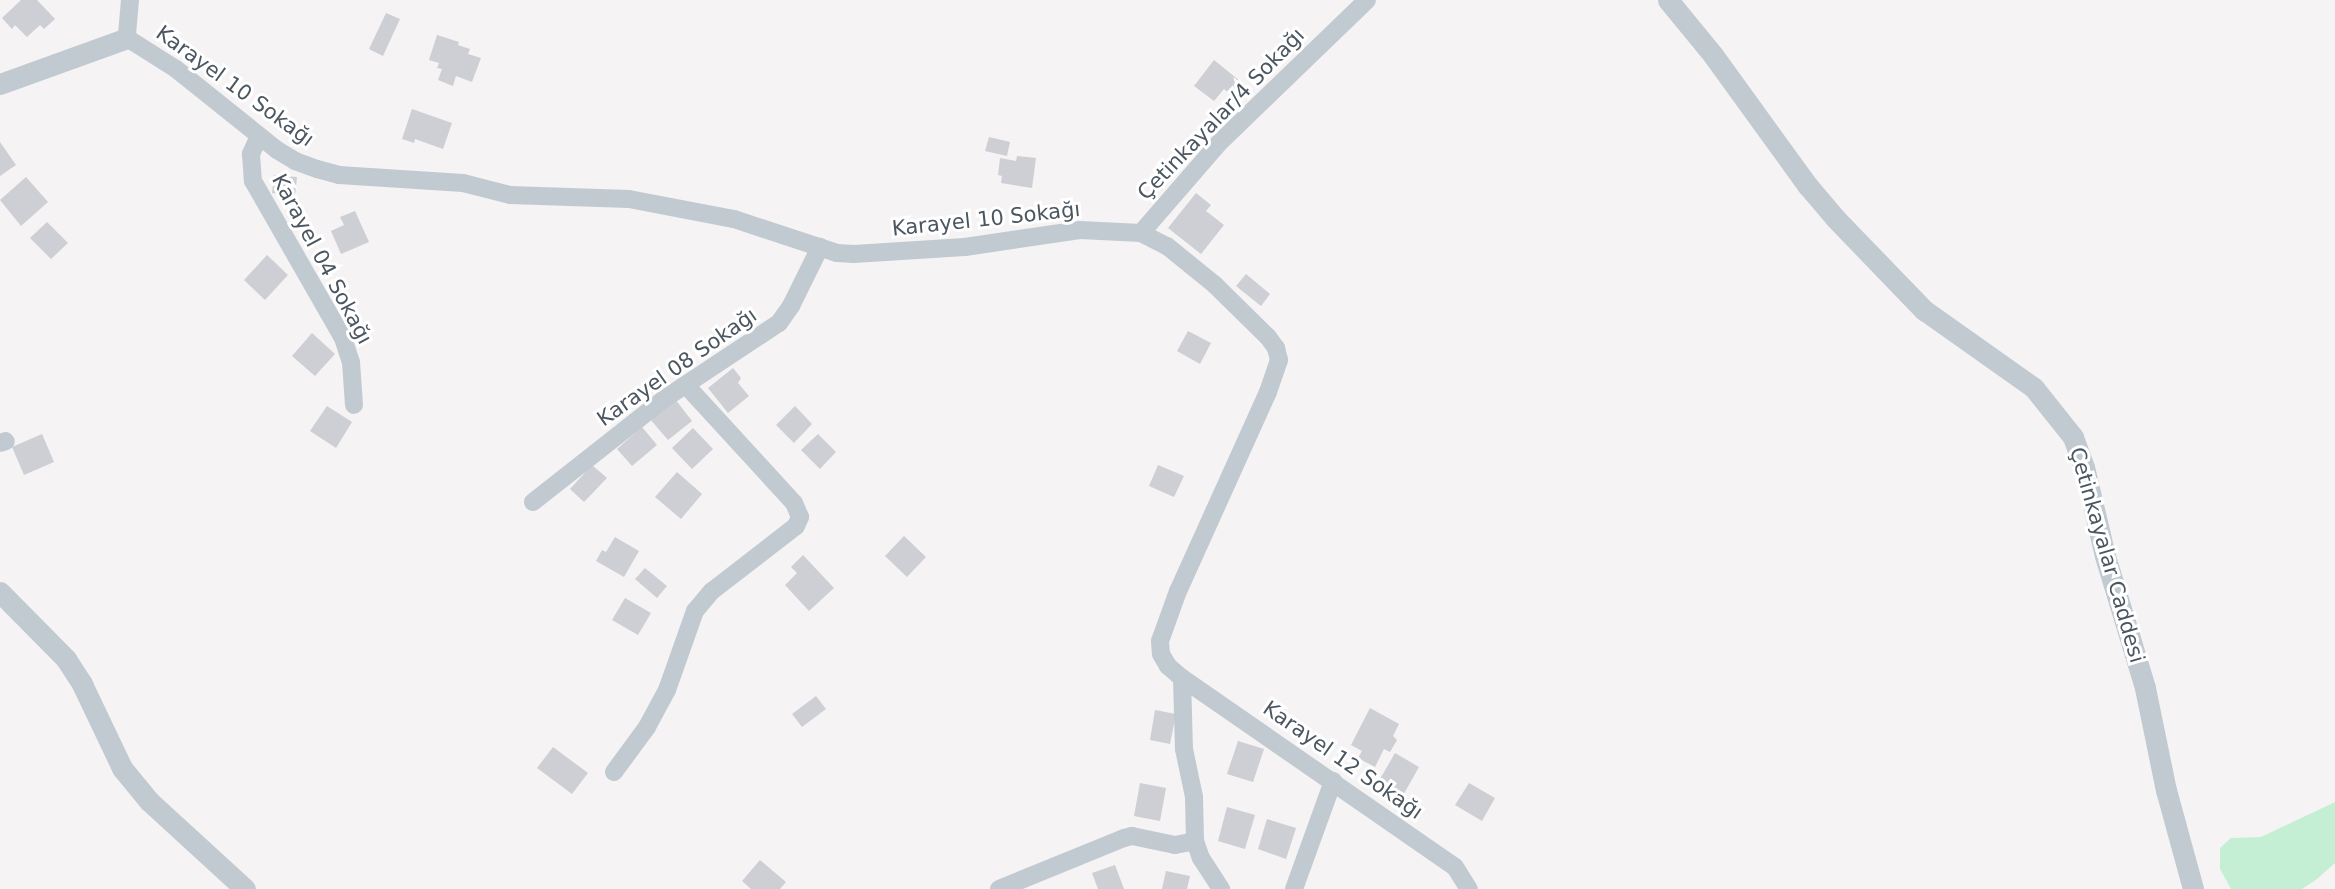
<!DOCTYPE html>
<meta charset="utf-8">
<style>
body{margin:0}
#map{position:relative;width:2335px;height:889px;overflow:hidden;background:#f5f3f3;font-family:"DejaVu Sans",sans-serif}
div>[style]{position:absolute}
.green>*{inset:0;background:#c5efd4}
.building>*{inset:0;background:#cdcfd4}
.minor>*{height:18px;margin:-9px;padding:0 9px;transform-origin:9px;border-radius:9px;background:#c1cad1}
.tertiary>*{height:21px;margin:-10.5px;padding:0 10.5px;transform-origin:10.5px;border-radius:10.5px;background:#c1cad1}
span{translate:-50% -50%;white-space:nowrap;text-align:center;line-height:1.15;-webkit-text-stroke:6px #fff;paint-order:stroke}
.street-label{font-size:21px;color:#4b5660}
</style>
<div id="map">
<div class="green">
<div style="clip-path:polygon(2335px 802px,2335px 863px,2317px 879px,2302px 889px,2231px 889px,2220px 869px,2220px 848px,2231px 838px,2261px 837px)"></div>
</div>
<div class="building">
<div style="clip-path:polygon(21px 0,37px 0,55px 19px,44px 29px,40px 25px,27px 37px,15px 25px,12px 29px,2px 18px)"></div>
<div style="clip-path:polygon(386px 13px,400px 19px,383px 56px,369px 49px)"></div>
<div style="clip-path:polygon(437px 35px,459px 42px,458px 45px,470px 49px,468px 54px,481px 58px,472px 82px,456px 76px,453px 86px,438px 80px,442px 69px,437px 68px,439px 63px,429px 60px)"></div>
<div style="clip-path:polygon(1214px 60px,1240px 81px,1230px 94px,1224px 89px,1214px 101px,1194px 86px)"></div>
<div style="clip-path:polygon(412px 109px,452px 123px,443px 149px,415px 139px,414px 143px,402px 139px)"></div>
<div style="clip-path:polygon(989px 137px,1010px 142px,1007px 156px,985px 151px)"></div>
<div style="clip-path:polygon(0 142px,16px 165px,0 176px)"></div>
<div style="clip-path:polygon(1017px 156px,1036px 158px,1032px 188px,1001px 183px,1002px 176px,998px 175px,1000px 158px,1016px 161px)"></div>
<div style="clip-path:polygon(274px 175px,297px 177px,295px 196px,272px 193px)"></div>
<div style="clip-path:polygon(26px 177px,48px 202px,21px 226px,0 200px)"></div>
<div style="clip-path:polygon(1196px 193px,1211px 205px,1206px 211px,1224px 225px,1201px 254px,1168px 228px)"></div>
<div style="clip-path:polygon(355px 211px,369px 242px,341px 254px,331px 231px,344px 225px,340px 217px)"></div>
<div style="clip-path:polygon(47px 222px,68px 243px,51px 259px,30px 238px)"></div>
<div style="clip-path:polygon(267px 255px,288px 275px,265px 300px,244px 280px)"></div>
<div style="clip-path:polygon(1246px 274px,1270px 294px,1261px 306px,1236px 286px)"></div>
<div style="clip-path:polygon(1188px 331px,1211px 343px,1200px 364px,1177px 351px)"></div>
<div style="clip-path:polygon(312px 333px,335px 354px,315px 376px,292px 356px)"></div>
<div style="clip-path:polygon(733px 368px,741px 378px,738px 383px,749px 396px,728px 413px,708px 388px)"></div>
<div style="clip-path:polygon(675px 399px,692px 421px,668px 440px,650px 419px)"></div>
<div style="clip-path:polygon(327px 406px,352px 422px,336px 448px,310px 431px)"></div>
<div style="clip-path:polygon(795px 406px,812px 424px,794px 443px,776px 425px)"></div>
<div style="clip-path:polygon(642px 427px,657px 445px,632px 466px,617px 449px)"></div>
<div style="clip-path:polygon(693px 428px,713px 449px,692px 469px,672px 448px)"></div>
<div style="clip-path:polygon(42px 434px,54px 462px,24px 475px,12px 447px)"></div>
<div style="clip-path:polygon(818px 434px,836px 452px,820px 469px,801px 450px)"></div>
<div style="clip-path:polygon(592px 465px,607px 478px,584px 502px,570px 489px)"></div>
<div style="clip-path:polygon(1158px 465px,1184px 476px,1174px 497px,1149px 486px)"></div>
<div style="clip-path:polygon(677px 472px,702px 494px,681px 519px,655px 497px)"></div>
<div style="clip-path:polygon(904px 536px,926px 557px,907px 577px,885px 556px)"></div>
<div style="clip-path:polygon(615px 537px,639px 551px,624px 577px,596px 561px,602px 550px,606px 552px)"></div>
<div style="clip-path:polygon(803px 555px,834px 588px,809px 611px,785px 585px,797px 573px,791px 567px)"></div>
<div style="clip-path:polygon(645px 568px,667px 586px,657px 598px,635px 579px)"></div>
<div style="clip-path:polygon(625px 598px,651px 613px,638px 635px,612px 620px)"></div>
<div style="clip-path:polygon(816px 696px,826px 709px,802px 727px,792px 714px)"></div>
<div style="clip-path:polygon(1370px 708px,1399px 724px,1393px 736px,1397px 740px,1390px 752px,1384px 749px,1375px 767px,1358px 758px,1362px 751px,1351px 745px)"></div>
<div style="clip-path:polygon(1155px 710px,1176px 714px,1170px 744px,1150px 740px)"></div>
<div style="clip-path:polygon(1238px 741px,1264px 749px,1253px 782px,1227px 774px)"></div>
<div style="clip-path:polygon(553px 747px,588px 773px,572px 794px,537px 768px)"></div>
<div style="clip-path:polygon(1395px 753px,1419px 767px,1401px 799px,1383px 790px,1387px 783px,1380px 779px)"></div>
<div style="clip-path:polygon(1140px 783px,1166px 788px,1160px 821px,1134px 816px)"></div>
<div style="clip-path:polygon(1469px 783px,1495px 798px,1482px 821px,1455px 805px)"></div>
<div style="clip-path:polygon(1227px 807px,1255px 815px,1245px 849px,1218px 841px)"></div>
<div style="clip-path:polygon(1267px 819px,1296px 828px,1286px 859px,1258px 849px)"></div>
<div style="clip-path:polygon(760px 860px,786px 882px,780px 889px,751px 889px,742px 881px)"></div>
<div style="clip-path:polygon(1115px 865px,1124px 889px,1098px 889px,1092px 873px)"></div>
<div style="clip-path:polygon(1166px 871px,1190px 876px,1187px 889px,1162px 889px)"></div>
</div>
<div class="minor">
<div style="left:130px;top:0;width:38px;rotate:95deg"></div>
<div style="left:127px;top:38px;width:58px;rotate:32.3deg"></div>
<div style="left:176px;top:69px;width:129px;rotate:38.7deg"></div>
<div style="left:277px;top:150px;width:21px;rotate:31deg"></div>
<div style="left:295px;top:161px;width:23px;rotate:20deg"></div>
<div style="left:317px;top:169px;width:23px;rotate:15deg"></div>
<div style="left:339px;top:175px;width:124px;rotate:3.7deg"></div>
<div style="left:463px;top:183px;width:49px;rotate:14.3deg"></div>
<div style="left:510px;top:195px;width:119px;rotate:1.9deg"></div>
<div style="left:629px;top:199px;width:107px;rotate:10.8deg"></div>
<div style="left:734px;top:219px;width:108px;rotate:18.3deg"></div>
<div style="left:837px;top:253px;width:17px;rotate:3deg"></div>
<div style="left:854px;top:254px;width:111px;rotate:-3.6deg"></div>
<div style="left:965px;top:247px;width:116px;rotate:-8.4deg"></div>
<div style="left:1080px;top:230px;width:61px;rotate:2.8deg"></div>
<div style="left:1141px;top:233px;width:29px;rotate:27deg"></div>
<div style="left:1167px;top:246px;width:62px;rotate:39.1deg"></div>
<div style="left:1215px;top:285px;width:74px;rotate:44.5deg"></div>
<div style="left:1268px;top:337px;width:14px;rotate:54deg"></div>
<div style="left:1276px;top:348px;width:12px;rotate:76deg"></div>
<div style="left:1279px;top:360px;width:34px;rotate:109deg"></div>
<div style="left:1268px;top:392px;width:218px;rotate:114.3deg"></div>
<div style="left:1178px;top:591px;width:53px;rotate:109.8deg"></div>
<div style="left:1160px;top:641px;width:13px;rotate:86deg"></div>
<div style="left:1161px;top:654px;width:14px;rotate:60deg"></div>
<div style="left:1168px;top:666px;width:18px;rotate:41deg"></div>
<div style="left:1182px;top:678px;width:332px;rotate:34.7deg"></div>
<div style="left:1455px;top:867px;width:26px;rotate:58deg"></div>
<div style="left:259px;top:136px;width:20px;rotate:114deg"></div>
<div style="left:251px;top:154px;width:27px;rotate:86deg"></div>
<div style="left:253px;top:181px;width:181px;rotate:60.2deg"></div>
<div style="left:343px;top:338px;width:25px;rotate:72deg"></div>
<div style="left:351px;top:362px;width:43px;rotate:86deg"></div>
<div style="left:1141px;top:233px;width:118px;rotate:-49.1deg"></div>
<div style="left:1218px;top:144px;width:207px;rotate:-44deg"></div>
<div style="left:0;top:443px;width:6px;rotate:-18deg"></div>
<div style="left:533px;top:502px;width:167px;rotate:-38.2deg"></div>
<div style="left:664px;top:399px;width:138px;rotate:-33.5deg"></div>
<div style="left:779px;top:323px;width:21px;rotate:-55deg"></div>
<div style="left:791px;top:306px;width:66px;rotate:-63.8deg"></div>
<div style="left:1182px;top:678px;width:71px;rotate:88.4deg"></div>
<div style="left:1184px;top:749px;width:49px;rotate:78.2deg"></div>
<div style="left:1194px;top:797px;width:44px;rotate:88.7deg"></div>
<div style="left:1195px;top:841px;width:18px;rotate:71deg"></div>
<div style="left:1201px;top:858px;width:37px;rotate:57deg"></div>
<div style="left:614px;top:772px;width:56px;rotate:-53.7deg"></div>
<div style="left:647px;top:727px;width:42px;rotate:-61.6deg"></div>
<div style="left:667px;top:690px;width:84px;rotate:-70.5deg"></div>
<div style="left:695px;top:611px;width:26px;rotate:-50deg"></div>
<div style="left:712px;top:591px;width:106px;rotate:-37.7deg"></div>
<div style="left:796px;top:526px;width:10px;rotate:-66deg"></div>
<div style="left:800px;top:517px;width:15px;rotate:-113deg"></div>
<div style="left:794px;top:503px;width:161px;rotate:-132.5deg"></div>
<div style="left:999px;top:889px;width:135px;rotate:-22.2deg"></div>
<div style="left:1124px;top:838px;width:8px;rotate:-14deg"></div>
<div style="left:1132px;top:836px;width:44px;rotate:11.8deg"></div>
<div style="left:1175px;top:845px;width:20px;rotate:-11deg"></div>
<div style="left:1294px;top:889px;width:115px;rotate:-70.1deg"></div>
</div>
<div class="tertiary">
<div style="left:1668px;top:0;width:71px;rotate:50.7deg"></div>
<div style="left:1713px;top:55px;width:162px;rotate:54.1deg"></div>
<div style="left:1808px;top:186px;width:43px;rotate:49.7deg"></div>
<div style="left:1836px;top:219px;width:127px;rotate:46deg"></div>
<div style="left:1924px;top:310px;width:135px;rotate:35.3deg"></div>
<div style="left:2034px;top:388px;width:63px;rotate:51.5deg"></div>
<div style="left:2073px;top:437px;width:32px;rotate:70deg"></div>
<div style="left:2084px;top:467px;width:91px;rotate:76.7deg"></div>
<div style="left:2105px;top:556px;width:138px;rotate:73.1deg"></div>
<div style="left:2145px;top:688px;width:104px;rotate:78.4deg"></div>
<div style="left:2166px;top:790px;width:103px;rotate:74.7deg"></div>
<div style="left:0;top:84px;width:135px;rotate:-19.9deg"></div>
<div style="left:0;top:592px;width:94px;rotate:45.4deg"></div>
<div style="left:66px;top:659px;width:30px;rotate:57deg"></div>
<div style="left:82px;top:684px;width:93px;rotate:64.5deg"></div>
<div style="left:122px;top:768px;width:43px;rotate:50.7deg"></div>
<div style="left:149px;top:801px;width:130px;rotate:42.5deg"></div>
</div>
<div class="street-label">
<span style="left:235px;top:86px;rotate:36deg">Karayel 10 Sokağı</span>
<span style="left:1221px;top:114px;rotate:-46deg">Çetinkayalar/4 Sokağı</span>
<span style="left:986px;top:219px;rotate:-6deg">Karayel 10 Sokağı</span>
<span style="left:322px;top:259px;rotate:62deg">Karayel 04 Sokağı</span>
<span style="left:677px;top:367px;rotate:-35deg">Karayel 08 Sokağı</span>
<span style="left:2107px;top:555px;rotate:74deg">Çetinkayalar Caddesi</span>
<span style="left:1343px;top:760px;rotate:35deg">Karayel 12 Sokağı</span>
</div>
</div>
